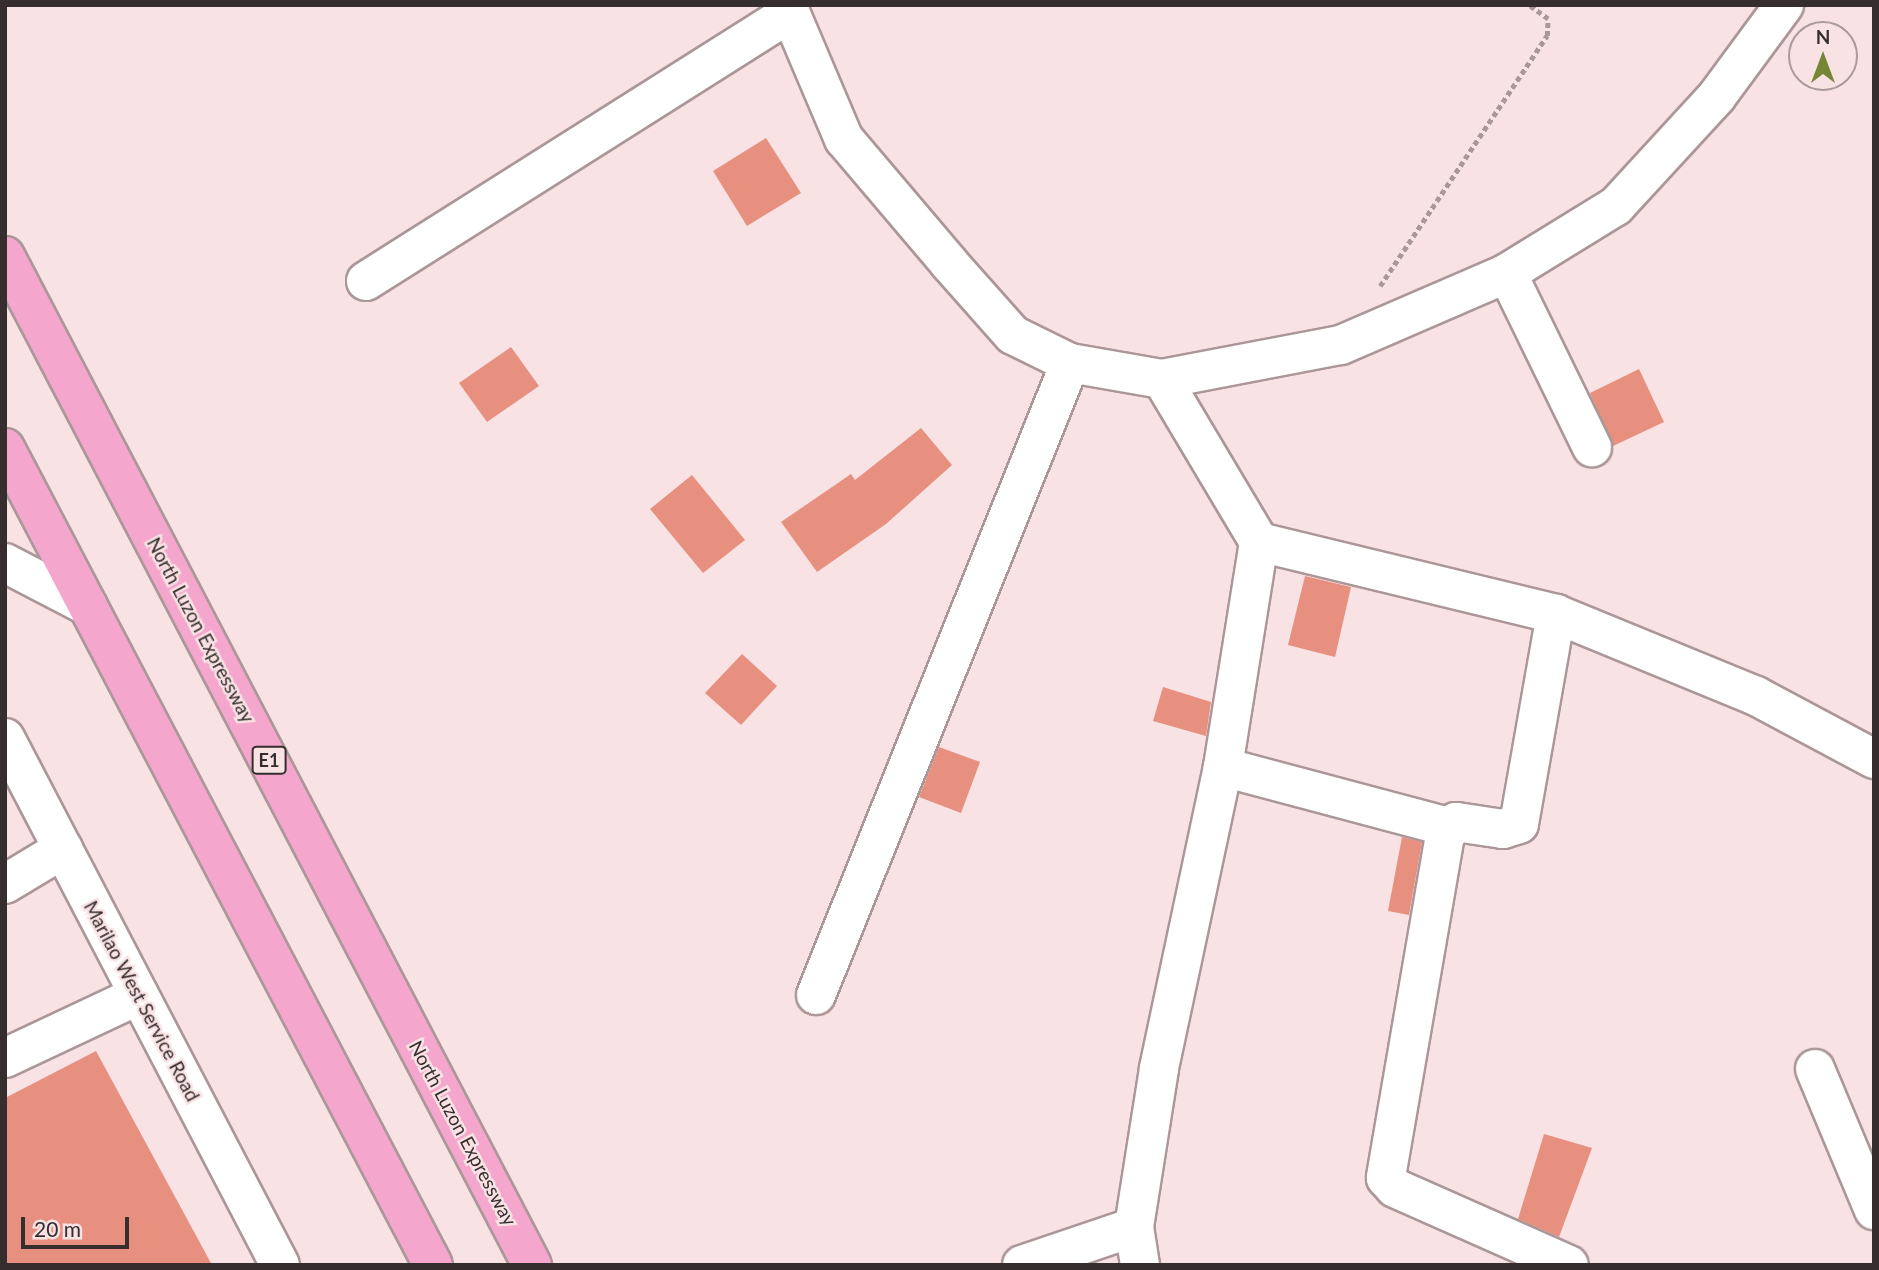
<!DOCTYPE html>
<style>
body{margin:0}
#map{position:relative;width:1879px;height:1270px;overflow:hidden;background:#f8e2e4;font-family:Lato,sans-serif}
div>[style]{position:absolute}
.building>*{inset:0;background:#e7907f}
.path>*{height:4.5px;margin-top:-2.25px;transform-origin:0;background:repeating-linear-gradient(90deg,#a89899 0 5px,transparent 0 8.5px)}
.roads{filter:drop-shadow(2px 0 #ab9698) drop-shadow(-2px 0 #ab9698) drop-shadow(0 2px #ab9698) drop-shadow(0 -2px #ab9698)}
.minor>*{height:38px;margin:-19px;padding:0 19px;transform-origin:19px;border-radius:19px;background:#fff}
.highway>*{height:38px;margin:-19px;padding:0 19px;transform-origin:19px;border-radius:19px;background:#f4a6cc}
span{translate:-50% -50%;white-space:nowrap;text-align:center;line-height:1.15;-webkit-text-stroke:5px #f8e2e4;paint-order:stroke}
.shield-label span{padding:2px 5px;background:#f8e2e4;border:2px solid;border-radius:5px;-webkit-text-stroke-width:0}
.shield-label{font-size:18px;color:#362d2e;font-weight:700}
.street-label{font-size:19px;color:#362d2e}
.frame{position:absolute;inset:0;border:7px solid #362d2e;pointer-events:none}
.north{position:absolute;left:1788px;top:21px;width:70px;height:70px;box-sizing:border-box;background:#f8e2e4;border:2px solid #aa9a9b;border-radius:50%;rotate:0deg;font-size:19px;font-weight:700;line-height:28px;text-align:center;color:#362d2e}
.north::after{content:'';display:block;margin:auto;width:24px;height:32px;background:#778634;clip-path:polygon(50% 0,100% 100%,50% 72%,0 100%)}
.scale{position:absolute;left:21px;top:1217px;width:108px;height:32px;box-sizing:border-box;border:4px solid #362d2e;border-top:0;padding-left:9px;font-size:21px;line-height:24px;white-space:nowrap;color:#362d2e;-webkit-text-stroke:5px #f8e2e4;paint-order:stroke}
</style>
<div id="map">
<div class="building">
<div style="clip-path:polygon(766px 138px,801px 193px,747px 226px,713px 171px)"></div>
<div style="clip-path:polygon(511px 347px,539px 386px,487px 422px,459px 383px)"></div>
<div style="clip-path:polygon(1639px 369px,1664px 422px,1613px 446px,1590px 393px)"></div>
<div style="clip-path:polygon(921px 428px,952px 465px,886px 524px,817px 572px,781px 522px,851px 474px,855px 480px)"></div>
<div style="clip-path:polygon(692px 475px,745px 540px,703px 573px,650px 509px)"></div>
<div style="clip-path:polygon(1305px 576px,1351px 587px,1335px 657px,1288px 645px)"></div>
<div style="clip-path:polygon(742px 654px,777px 686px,741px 725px,705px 693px)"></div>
<div style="clip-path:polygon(1163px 687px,1211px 702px,1206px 736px,1153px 721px)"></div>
<div style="clip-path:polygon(939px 747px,980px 762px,961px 813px,919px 797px)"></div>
<div style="clip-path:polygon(1402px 837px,1422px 842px,1409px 915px,1388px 911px)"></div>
<div style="clip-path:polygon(96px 1051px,212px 1265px,5px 1265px,5px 1098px)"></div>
<div style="clip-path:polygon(1544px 1134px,1592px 1148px,1559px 1237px,1518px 1219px)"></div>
</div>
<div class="path">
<div style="left:1380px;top:286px;width:301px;rotate:-56.3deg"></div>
<div style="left:1547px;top:36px;width:17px;rotate:-87deg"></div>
<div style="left:1548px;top:19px;width:24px;rotate:-144deg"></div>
</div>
<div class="roads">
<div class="minor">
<div style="left:787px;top:5px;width:146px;rotate:67deg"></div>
<div style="left:844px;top:139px;width:162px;rotate:49.7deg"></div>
<div style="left:949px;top:263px;width:96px;rotate:48.4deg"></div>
<div style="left:1013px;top:335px;width:64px;rotate:26.2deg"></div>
<div style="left:1070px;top:363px;width:93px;rotate:9.9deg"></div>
<div style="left:1162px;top:379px;width:190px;rotate:59.2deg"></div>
<div style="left:1259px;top:542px;width:228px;rotate:99.1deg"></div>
<div style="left:1223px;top:767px;width:309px;rotate:102deg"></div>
<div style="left:1159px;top:1069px;width:160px;rotate:99deg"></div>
<div style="left:1134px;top:1227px;width:38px;rotate:81deg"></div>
<div style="left:1507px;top:273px;width:128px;rotate:-31.6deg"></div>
<div style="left:1616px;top:206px;width:149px;rotate:-47.4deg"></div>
<div style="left:1717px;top:96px;width:113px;rotate:-53.6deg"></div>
<div style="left:366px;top:281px;width:502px;rotate:-32.3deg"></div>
<div style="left:1162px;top:379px;width:182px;rotate:-10.8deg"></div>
<div style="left:1341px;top:345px;width:181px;rotate:-23.4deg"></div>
<div style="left:1507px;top:273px;width:194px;rotate:64deg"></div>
<div style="left:1259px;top:542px;width:306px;rotate:13.6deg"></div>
<div style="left:1556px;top:614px;width:216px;rotate:22.3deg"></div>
<div style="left:1756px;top:696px;width:134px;rotate:28.1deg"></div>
<div style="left:5px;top:563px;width:93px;rotate:27.4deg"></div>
<div style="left:1556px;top:614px;width:213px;rotate:100deg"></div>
<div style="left:1519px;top:824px;width:17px;rotate:163deg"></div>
<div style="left:1503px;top:829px;width:48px;rotate:-171.5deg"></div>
<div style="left:1456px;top:822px;width:17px;rotate:130deg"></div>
<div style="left:1445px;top:835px;width:348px;rotate:99.8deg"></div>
<div style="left:1386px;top:1178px;width:13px;rotate:48deg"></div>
<div style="left:1395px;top:1188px;width:190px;rotate:23.9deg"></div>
<div style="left:5px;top:738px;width:594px;rotate:62.44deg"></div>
<div style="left:1223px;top:767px;width:234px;rotate:14.9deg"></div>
<div style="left:5px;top:884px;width:68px;rotate:-31.1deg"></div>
<div style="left:816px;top:995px;width:681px;rotate:-68.1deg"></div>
<div style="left:5px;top:1058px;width:148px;rotate:-25.2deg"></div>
<div style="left:1815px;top:1069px;width:153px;rotate:67.3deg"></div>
<div style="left:1022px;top:1265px;width:118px;rotate:-18.7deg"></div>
</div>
<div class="highway">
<div style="left:5px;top:256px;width:1138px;rotate:62.42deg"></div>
<div style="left:5px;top:448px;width:922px;rotate:62.35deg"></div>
</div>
</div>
<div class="shield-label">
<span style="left:269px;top:760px">E1</span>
</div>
<div class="street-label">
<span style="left:201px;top:630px;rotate:62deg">North Luzon Expressway</span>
<span style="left:142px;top:1001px;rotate:62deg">Marilao West Service Road</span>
<span style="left:463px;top:1133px;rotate:62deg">North Luzon Expressway</span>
</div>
<div class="frame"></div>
<div class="north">N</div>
<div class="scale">20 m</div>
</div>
